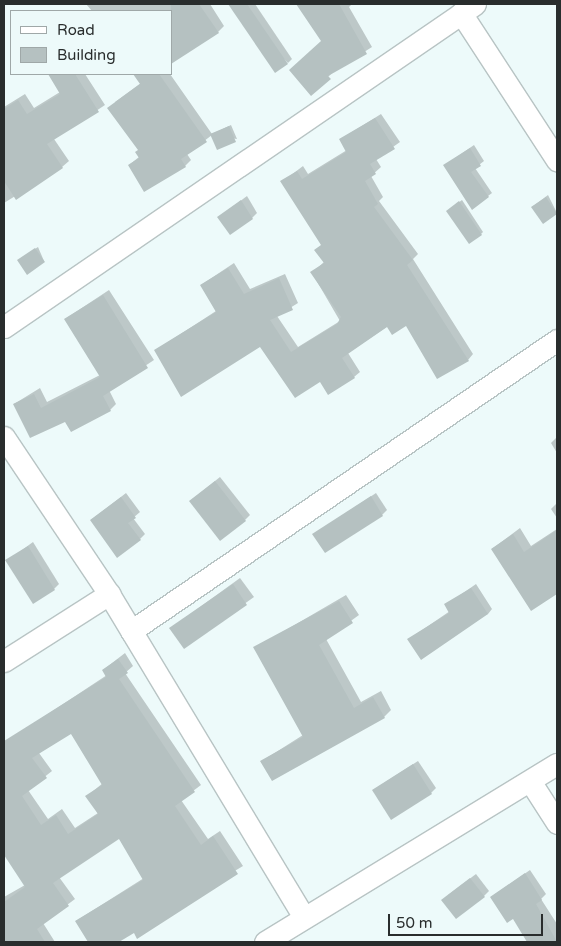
<!DOCTYPE html>
<style>
body{margin:0}
#map{position:relative;width:561px;height:946px;overflow:hidden;background:#edfafa;font-family:"Varela Round",sans-serif}
div>[style]{position:absolute}
.shadow>*{inset:0;background:#0003}
.building>*{inset:0;background:#b5c1c1}
.roads{filter:drop-shadow(1px 0 #b8c4c4) drop-shadow(-1px 0 #b8c4c4) drop-shadow(0 1px #b8c4c4) drop-shadow(0 -1px #b8c4c4)}
.street>*{height:21px;margin:-10.5px;padding:0 10.5px;transform-origin:10.5px;border-radius:10.5px;background:#fff}
span{translate:-50% -50%;white-space:nowrap;text-align:center;line-height:1.15;-webkit-text-stroke:4px #edfafa;paint-order:stroke}
.frame{position:absolute;inset:0;border:5px solid #292d2d;pointer-events:none}
.legend{position:absolute;left:10px;top:10px;width:162px;height:65px;box-sizing:border-box;background:#edfafa;border:1px solid #9fa8a8;margin:0;padding:6px 9px;list-style:none;font-size:15px;color:#292d2d}
.legend li{display:flex;align-items:center;gap:10px;height:25px}
.legend b{width:25px;border:1px solid #9fa8a8}
.scale{position:absolute;left:388px;top:914px;width:155px;height:22px;box-sizing:border-box;border:2px solid #292d2d;border-top:0;padding-left:6px;font-size:15px;line-height:18px;white-space:nowrap;color:#292d2d;-webkit-text-stroke:4px #edfafa;paint-order:stroke}
</style>
<div id="map">
<div class="shadow">
<div style="clip-path:polygon(86px 4px,210px 4px,224px 26px,218px 32px,171px 11px,92px 11px)"></div>
<div style="clip-path:polygon(236px 4px,255px 4px,292px 59px,288px 63px,232px 8px)"></div>
<div style="clip-path:polygon(297px 4px,352px 4px,349px 7px,372px 47px,334px 71px,311px 94px,323px 41px)"></div>
<div style="clip-path:polygon(49px 74px,85px 74px,105px 105px,54px 139px,69px 161px,62px 167px,4px 203px,4px 107px,25px 94px,34px 108px,60px 92px)"></div>
<div style="clip-path:polygon(135px 74px,170px 74px,212px 134px,231px 125px,237px 139px,212px 135px,187px 154px,191px 160px,185px 166px,129px 165px,139px 157px,139px 149px,115px 102px,141px 83px)"></div>
<div style="clip-path:polygon(381px 114px,400px 142px,376px 159px,381px 167px,371px 176px,383px 197px,379px 201px,418px 254px,413px 259px,473px 354px,468px 360px,407px 324px,388px 326px,348px 353px,360px 372px,354px 377px,320px 380px,261px 345px,156px 350px,216px 311px,201px 285px,234px 263px,250px 289px,285px 274px,298px 303px,277px 316px,298px 347px,340px 321px,312px 273px,324px 262px,322px 244px,282px 182px,303px 166px,308px 174px,347px 150px,341px 139px)"></div>
<div style="clip-path:polygon(474px 145px,484px 161px,475px 168px,492px 193px,472px 208px,445px 165px)"></div>
<div style="clip-path:polygon(548px 195px,557px 213px,543px 223px,532px 207px)"></div>
<div style="clip-path:polygon(247px 196px,257px 213px,252px 218px,219px 217px)"></div>
<div style="clip-path:polygon(462px 200px,483px 232px,481px 234px,450px 209px)"></div>
<div style="clip-path:polygon(38px 247px,44px 261px,21px 258px)"></div>
<div style="clip-path:polygon(109px 290px,154px 360px,109px 390px,116px 404px,110px 410px,66px 420px,14px 404px,40px 388px,47px 402px,100px 375px,65px 319px)"></div>
<div style="clip-path:polygon(557px 437px,557px 453px,551px 443px)"></div>
<div style="clip-path:polygon(220px 477px,250px 515px,245px 520px,190px 501px)"></div>
<div style="clip-path:polygon(126px 493px,140px 512px,133px 518px,145px 534px,140px 539px,91px 520px)"></div>
<div style="clip-path:polygon(376px 493px,387px 510px,382px 515px,314px 534px)"></div>
<div style="clip-path:polygon(557px 503px,557px 518px,551px 509px)"></div>
<div style="clip-path:polygon(520px 528px,531px 546px,557px 529px,557px 593px,532px 609px,492px 549px)"></div>
<div style="clip-path:polygon(33px 542px,59px 584px,54px 589px,7px 561px)"></div>
<div style="clip-path:polygon(240px 578px,254px 597px,184px 647px,171px 628px)"></div>
<div style="clip-path:polygon(476px 584px,492px 609px,488px 614px,409px 639px,450px 611px,446px 605px)"></div>
<div style="clip-path:polygon(346px 595px,359px 615px,326px 639px,361px 702px,381px 691px,391px 710px,384px 717px,262px 761px,303px 735px,255px 648px)"></div>
<div style="clip-path:polygon(evenodd,125px 653px,133px 666px,125px 673px,201px 785px,181px 800px,208px 839px,220px 831px,243px 866px,116px 942px,89px 942px,76px 921px,144px 878px,119px 838px,59px 877px,75px 899px,43px 923px,55px 942px,4px 942px,4px 897px,25px 885px,4px 853px,4px 840px,12px 834px,4px 823px,4px 743px,107px 675px,103px 670px,125px 653px,71px 733px,103px 783px,87px 796px,98px 813px,75px 828px,62px 809px,48px 819px,28px 790px,52px 771px,39px 753px,71px 733px)"></div>
<div style="clip-path:polygon(418px 761px,436px 788px,431px 793px,373px 790px)"></div>
<div style="clip-path:polygon(530px 870px,546px 894px,541px 899px,557px 924px,557px 942px,528px 942px,513px 917px,491px 897px)"></div>
<div style="clip-path:polygon(476px 874px,489px 891px,484px 896px,448px 895px)"></div>
</div>
<div class="building">
<div style="clip-path:polygon(171px 4px,199px 4px,219px 33px,171px 64px)"></div>
<div style="clip-path:polygon(228px 4px,247px 4px,288px 64px,275px 73px)"></div>
<div style="clip-path:polygon(296px 4px,339px 4px,367px 54px,328px 76px,331px 79px,311px 96px,289px 70px,321px 41px)"></div>
<div style="clip-path:polygon(48px 74px,75px 74px,99px 112px,47px 144px,63px 168px,16px 200px,4px 181px,4px 109px,18px 100px,27px 114px,60px 94px)"></div>
<div style="clip-path:polygon(133px 74px,159px 74px,207px 142px,181px 159px,186px 167px,144px 192px,128px 165px,139px 158px,135px 152px,138px 150px,107px 108px,140px 84px)"></div>
<div style="clip-path:polygon(375px 118px,395px 149px,370px 164px,376px 174px,365px 181px,378px 204px,374px 207px,413px 260px,407px 265px,469px 361px,437px 379px,406px 326px,392px 335px,387px 327px,342px 358px,355px 378px,328px 395px,320px 382px,295px 398px,260px 347px,181px 397px,154px 350px,216px 312px,200px 285px,228px 268px,244px 294px,279px 278px,293px 310px,270px 320px,291px 352px,337px 324px,341px 317px,310px 272px,324px 263px,314px 250px,321px 245px,280px 181px,297px 171px,302px 179px,346px 152px,339px 139px)"></div>
<div style="clip-path:polygon(229px 126px,236px 142px,217px 150px,210px 134px)"></div>
<div style="clip-path:polygon(470px 148px,481px 166px,471px 172px,489px 197px,472px 210px,443px 165px)"></div>
<div style="clip-path:polygon(546px 197px,557px 214px,543px 224px,531px 207px)"></div>
<div style="clip-path:polygon(241px 200px,253px 219px,230px 235px,217px 217px)"></div>
<div style="clip-path:polygon(459px 201px,482px 235px,469px 244px,446px 211px)"></div>
<div style="clip-path:polygon(35px 248px,45px 262px,27px 275px,17px 260px)"></div>
<div style="clip-path:polygon(103px 295px,148px 368px,103px 396px,111px 411px,71px 432px,65px 422px,30px 438px,13px 404px,34px 394px,41px 408px,100px 377px,64px 319px)"></div>
<div style="clip-path:polygon(215px 481px,246px 521px,220px 541px,189px 501px)"></div>
<div style="clip-path:polygon(371px 496px,383px 516px,325px 553px,312px 534px)"></div>
<div style="clip-path:polygon(121px 497px,136px 518px,128px 523px,141px 540px,117px 558px,90px 520px)"></div>
<div style="clip-path:polygon(557px 530px,557px 594px,531px 611px,491px 549px,513px 534px,524px 552px)"></div>
<div style="clip-path:polygon(28px 546px,55px 590px,33px 604px,5px 560px)"></div>
<div style="clip-path:polygon(233px 584px,247px 605px,184px 649px,169px 628px)"></div>
<div style="clip-path:polygon(471px 588px,488px 614px,421px 660px,407px 639px,449px 613px,444px 604px)"></div>
<div style="clip-path:polygon(339px 601px,353px 623px,319px 645px,354px 708px,373px 697px,385px 718px,272px 781px,260px 761px,303px 737px,253px 647px)"></div>
<div style="clip-path:polygon(evenodd,118px 659px,128px 673px,119px 679px,195px 792px,175px 806px,201px 845px,213px 836px,238px 874px,137px 939px,134px 933px,119px 942px,88px 942px,75px 921px,143px 880px,119px 839px,53px 883px,69px 906px,37px 929px,45px 942px,4px 942px,4px 902px,25px 887px,4px 855px,4px 741px,106px 677px,102px 670px,118px 659px,71px 734px,102px 785px,85px 796px,98px 814px,68px 834px,56px 815px,41px 825px,22px 796px,47px 778px,32px 758px,71px 734px)"></div>
<div style="clip-path:polygon(413px 764px,432px 794px,391px 820px,372px 790px)"></div>
<div style="clip-path:polygon(525px 873px,542px 900px,536px 904px,557px 942px,527px 942px,513px 919px,507px 923px,490px 897px)"></div>
<div style="clip-path:polygon(470px 878px,485px 897px,456px 919px,441px 900px)"></div>
</div>
<div class="roads">
<div class="street">
<div style="left:461px;top:13px;width:176px;rotate:56.9deg"></div>
<div style="left:4px;top:327px;width:571px;rotate:-34.44deg"></div>
<div style="left:4px;top:437px;width:189px;rotate:56.2deg"></div>
<div style="left:109px;top:594px;width:377px;rotate:58.9deg"></div>
<div style="left:131px;top:631px;width:516px;rotate:-34.34deg"></div>
<div style="left:4px;top:661px;width:125px;rotate:-32.5deg"></div>
<div style="left:530px;top:781px;width:50px;rotate:57.3deg"></div>
<div style="left:265px;top:942px;width:342px;rotate:-31.4deg"></div>
</div>
</div>
<div class="frame"></div>
<ul class="legend">
<li><b style="height:6px;background:#fff"></b>Road</li>
<li><b style="height:14px;background:#b5c1c1"></b>Building</li>
</ul>
<div class="scale">50 m</div>
</div>
